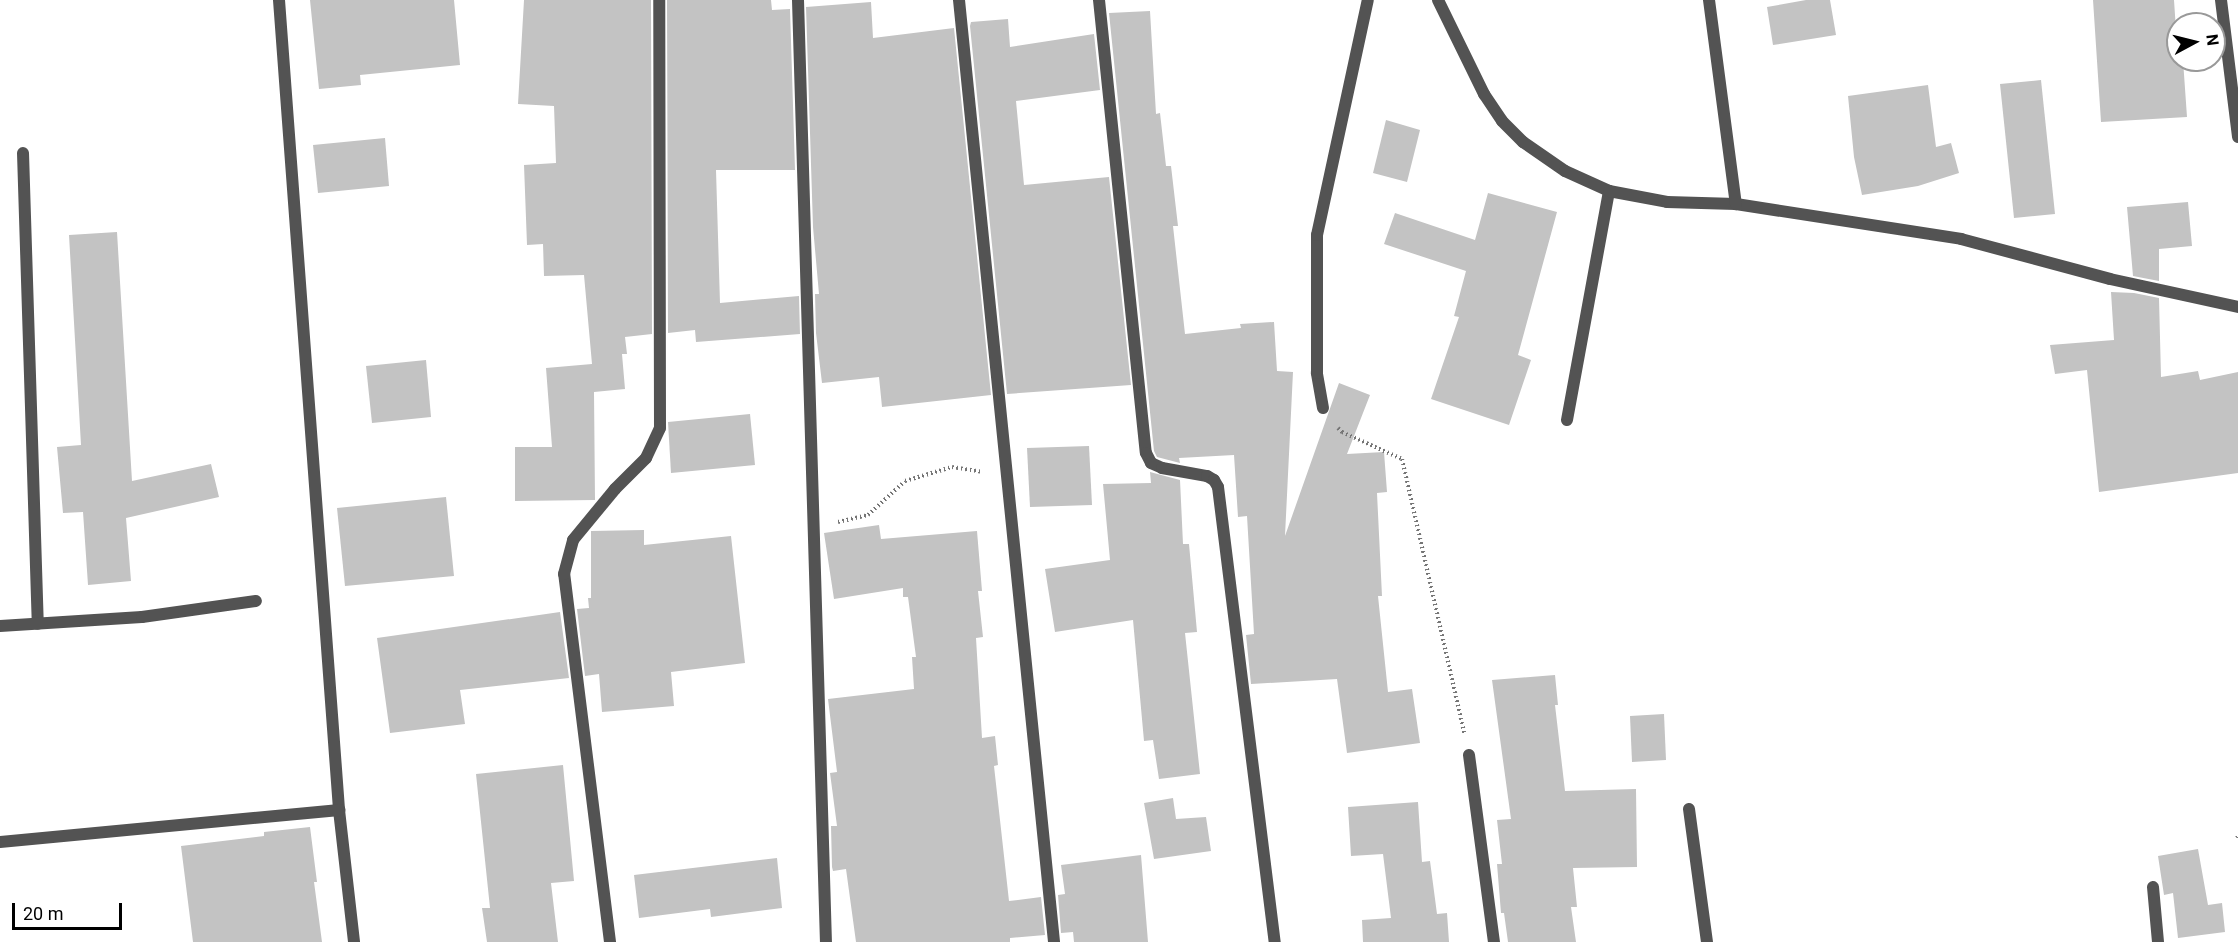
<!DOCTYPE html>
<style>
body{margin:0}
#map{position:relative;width:2238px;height:942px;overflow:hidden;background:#fff;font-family:Roboto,sans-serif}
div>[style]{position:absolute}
.building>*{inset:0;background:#c3c3c3}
.path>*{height:4px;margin-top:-2px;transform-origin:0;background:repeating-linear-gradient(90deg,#757575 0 1.5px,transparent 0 4.5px)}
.lane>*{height:12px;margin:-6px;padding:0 6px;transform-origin:6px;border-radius:6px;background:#535353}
.street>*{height:12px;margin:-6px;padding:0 6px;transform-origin:6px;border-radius:6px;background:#535353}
span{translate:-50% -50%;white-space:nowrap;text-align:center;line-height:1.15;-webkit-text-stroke:6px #fff;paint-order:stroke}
.north{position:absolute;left:2166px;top:12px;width:60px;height:60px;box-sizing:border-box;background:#fff;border:2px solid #999;border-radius:50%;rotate:83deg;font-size:16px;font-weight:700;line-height:24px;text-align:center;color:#000}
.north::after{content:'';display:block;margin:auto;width:21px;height:27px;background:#000;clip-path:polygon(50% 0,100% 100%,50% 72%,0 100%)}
.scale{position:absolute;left:12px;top:903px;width:110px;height:27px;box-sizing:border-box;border:3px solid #000;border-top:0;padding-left:8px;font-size:18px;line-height:21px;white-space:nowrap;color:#000;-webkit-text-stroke:4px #fff;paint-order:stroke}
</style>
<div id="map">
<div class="building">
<div style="clip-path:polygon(310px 0,454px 0,460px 65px,360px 75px,361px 85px,319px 89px)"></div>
<div style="clip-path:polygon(524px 0,651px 0,652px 334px,625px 337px,627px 354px,622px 354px,625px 389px,594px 392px,595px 500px,515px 501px,515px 447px,552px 447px,546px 368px,592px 364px,584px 275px,544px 276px,543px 244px,527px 245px,524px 165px,556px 163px,554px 106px,518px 104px)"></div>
<div style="clip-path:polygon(667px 0,771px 0,772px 10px,790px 9px,795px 170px,716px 170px,720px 303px,799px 296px,800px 334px,696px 342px,695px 330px,668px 333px)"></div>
<div style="clip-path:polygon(1806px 0,1830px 0,1836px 35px,1773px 45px,1767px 7px)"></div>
<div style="clip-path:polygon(2093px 0,2174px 0,2178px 60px,2183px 60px,2187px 117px,2101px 122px)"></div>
<div style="clip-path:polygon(871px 2px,873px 38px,954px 28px,991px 395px,882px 407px,879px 377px,822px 383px,816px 333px,815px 294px,819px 294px,813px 227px,806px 7px)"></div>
<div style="clip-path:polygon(1150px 11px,1156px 114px,1160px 113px,1166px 166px,1171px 166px,1178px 226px,1173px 226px,1185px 334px,1241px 328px,1240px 324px,1274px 322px,1277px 371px,1293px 372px,1285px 536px,1339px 383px,1370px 395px,1347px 454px,1384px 452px,1387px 492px,1377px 493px,1382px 596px,1378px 596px,1388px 692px,1412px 689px,1420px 743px,1347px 753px,1337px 679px,1251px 684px,1246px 635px,1254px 634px,1247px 516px,1238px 517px,1234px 455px,1179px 458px,1180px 463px,1157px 457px,1154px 451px,1109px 13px)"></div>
<div style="clip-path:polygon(1008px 19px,1010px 47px,1094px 34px,1100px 90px,1016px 101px,1024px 185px,1109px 177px,1131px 385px,1007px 394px,970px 26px,971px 22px)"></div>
<div style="clip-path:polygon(2041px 80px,2055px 214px,2014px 218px,2000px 84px)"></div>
<div style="clip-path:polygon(1928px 85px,1936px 147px,1951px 143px,1959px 173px,1918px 186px,1862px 195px,1854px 157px,1848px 96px)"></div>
<div style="clip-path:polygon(1386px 120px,1420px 130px,1407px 182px,1373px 173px)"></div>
<div style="clip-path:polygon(385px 138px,389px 186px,318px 193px,313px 145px)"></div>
<div style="clip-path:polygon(1488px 193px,1557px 212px,1518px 355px,1531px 360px,1509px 425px,1431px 399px,1459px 317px,1454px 316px,1466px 271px,1384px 244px,1395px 213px,1475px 240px)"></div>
<div style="clip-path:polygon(2188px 202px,2192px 246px,2159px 249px,2159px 281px,2133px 276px,2127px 207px)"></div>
<div style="clip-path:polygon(117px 232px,132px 481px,211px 464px,219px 497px,126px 518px,131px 581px,88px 585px,83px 512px,63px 513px,57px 447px,81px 445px,69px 235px)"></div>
<div style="clip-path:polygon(2111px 292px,2134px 293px,2159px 298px,2161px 377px,2198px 371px,2200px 380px,2238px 372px,2238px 473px,2099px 492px,2087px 370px,2055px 374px,2050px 345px,2114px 340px)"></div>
<div style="clip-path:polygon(426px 360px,431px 417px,372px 423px,366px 366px)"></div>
<div style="clip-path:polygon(750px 414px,755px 465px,671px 473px,668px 422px)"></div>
<div style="clip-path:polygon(1089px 446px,1092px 505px,1030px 507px,1027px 448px)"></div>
<div style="clip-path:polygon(1150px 472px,1180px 480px,1183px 544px,1189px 544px,1197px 632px,1185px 633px,1200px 774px,1159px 779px,1153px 740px,1144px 741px,1133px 620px,1055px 632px,1045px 569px,1110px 560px,1103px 484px,1151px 483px)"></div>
<div style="clip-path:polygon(446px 497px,454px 576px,345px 586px,337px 508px)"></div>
<div style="clip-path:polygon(879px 525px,881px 539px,977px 531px,982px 591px,978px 591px,983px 637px,976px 638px,982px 738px,995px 736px,998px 765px,994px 766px,1009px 901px,1041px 897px,1045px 935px,1010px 938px,1010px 942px,856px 942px,846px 869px,833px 871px,832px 867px,831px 826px,837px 826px,830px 773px,837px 772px,828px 699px,914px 689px,912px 657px,916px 657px,908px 597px,903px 597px,903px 588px,834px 599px,824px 533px)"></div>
<div style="clip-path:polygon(644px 530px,644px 545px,731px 536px,745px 663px,671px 672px,674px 706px,602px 712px,599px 674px,585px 676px,577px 609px,589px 608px,588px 598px,591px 598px,591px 531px)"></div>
<div style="clip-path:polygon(560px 612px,569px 678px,460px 690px,465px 724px,390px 733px,377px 638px)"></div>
<div style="clip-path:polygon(1555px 675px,1558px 705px,1555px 705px,1565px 791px,1636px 789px,1637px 867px,1573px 868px,1577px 907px,1571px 907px,1576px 942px,1508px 942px,1504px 913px,1501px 913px,1497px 864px,1502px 864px,1497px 820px,1511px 819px,1492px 680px)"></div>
<div style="clip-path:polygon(1664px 714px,1666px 760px,1632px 762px,1630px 716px)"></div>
<div style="clip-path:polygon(563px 765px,574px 881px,551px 883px,558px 942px,487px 942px,482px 908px,490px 908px,476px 774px)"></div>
<div style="clip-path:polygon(1173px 798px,1176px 819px,1206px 817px,1211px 851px,1154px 859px,1144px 803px)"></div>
<div style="clip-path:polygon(1418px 802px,1422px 862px,1430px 861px,1437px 914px,1447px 913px,1449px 942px,1363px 942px,1362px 920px,1391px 918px,1383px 854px,1351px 856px,1348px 807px)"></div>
<div style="clip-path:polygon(310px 827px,317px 882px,314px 882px,322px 942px,193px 942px,181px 846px,264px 836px,264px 832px)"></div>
<div style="clip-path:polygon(2198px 849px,2208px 905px,2222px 903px,2225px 932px,2178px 938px,2173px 893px,2164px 895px,2158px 856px)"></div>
<div style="clip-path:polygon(1141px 855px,1148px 942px,1074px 942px,1073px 932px,1061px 933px,1058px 895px,1065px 894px,1061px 865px)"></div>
<div style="clip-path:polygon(777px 858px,782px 908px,711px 917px,710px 909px,639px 918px,634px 875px)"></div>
</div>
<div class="path">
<div style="left:1338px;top:428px;width:6px;rotate:45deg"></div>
<div style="left:1342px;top:432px;width:66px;rotate:24.2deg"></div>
<div style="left:1402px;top:459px;width:281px;rotate:77.2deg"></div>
<div style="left:838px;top:522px;width:31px;rotate:-13deg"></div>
<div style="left:868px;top:515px;width:50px;rotate:-42.6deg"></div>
<div style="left:905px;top:481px;width:49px;rotate:-16.6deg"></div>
<div style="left:952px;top:467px;width:30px;rotate:9deg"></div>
<div style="left:2237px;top:838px;width:2px;rotate:-63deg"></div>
</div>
<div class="lane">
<div style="left:1567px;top:420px;width:233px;rotate:-79.6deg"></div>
</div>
<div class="street">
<div style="left:279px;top:0;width:812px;rotate:85.76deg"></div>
<div style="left:339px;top:810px;width:133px;rotate:83.5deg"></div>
<div style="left:798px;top:0;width:942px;rotate:88.3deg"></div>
<div style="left:959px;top:0;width:947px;rotate:84.24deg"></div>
<div style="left:1099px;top:0;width:455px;rotate:84.1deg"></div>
<div style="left:1146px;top:453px;width:11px;rotate:63deg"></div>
<div style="left:1151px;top:463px;width:12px;rotate:24deg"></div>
<div style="left:1162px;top:468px;width:46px;rotate:10.1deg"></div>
<div style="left:1207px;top:476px;width:8px;rotate:30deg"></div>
<div style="left:1214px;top:480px;width:8px;rotate:60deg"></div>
<div style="left:1218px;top:487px;width:459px;rotate:82.9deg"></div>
<div style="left:1438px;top:0;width:105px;rotate:63.9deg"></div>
<div style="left:1484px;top:94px;width:32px;rotate:56deg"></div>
<div style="left:1502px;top:121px;width:30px;rotate:45deg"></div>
<div style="left:1523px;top:142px;width:51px;rotate:34.6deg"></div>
<div style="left:1565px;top:171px;width:48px;rotate:24.4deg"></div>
<div style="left:1609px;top:191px;width:59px;rotate:10.7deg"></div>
<div style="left:1667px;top:202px;width:69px;rotate:1.7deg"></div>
<div style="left:1736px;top:204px;width:228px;rotate:8.8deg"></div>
<div style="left:1961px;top:239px;width:154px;rotate:15deg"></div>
<div style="left:2110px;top:279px;width:131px;rotate:12.3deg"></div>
<div style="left:1709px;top:0;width:206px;rotate:82.5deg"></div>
<div style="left:2221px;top:0;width:138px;rotate:82.9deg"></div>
<div style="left:23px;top:153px;width:471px;rotate:88.2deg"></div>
<div style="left:1323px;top:408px;width:36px;rotate:-100deg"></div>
<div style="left:1317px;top:373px;width:138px;rotate:-90deg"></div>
<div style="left:1317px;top:235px;width:240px;rotate:-77.8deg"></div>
<div style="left:0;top:626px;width:142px;rotate:-3.6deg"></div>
<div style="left:142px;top:617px;width:115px;rotate:-8deg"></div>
<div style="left:1469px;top:755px;width:189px;rotate:82.4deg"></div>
<div style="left:1689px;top:809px;width:134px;rotate:82.3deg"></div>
<div style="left:0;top:842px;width:341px;rotate:-5.4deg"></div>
<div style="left:2153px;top:887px;width:55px;rotate:84.8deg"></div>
<div style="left:610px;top:942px;width:371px;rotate:-97.1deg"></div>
<div style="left:564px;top:574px;width:35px;rotate:-75deg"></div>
<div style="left:573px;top:540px;width:66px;rotate:-50.5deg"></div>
<div style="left:615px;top:489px;width:44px;rotate:-45deg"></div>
<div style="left:646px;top:458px;width:33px;rotate:-65deg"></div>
<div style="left:660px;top:428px;width:428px;rotate:-90.1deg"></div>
</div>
<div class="north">N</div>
<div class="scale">20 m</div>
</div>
